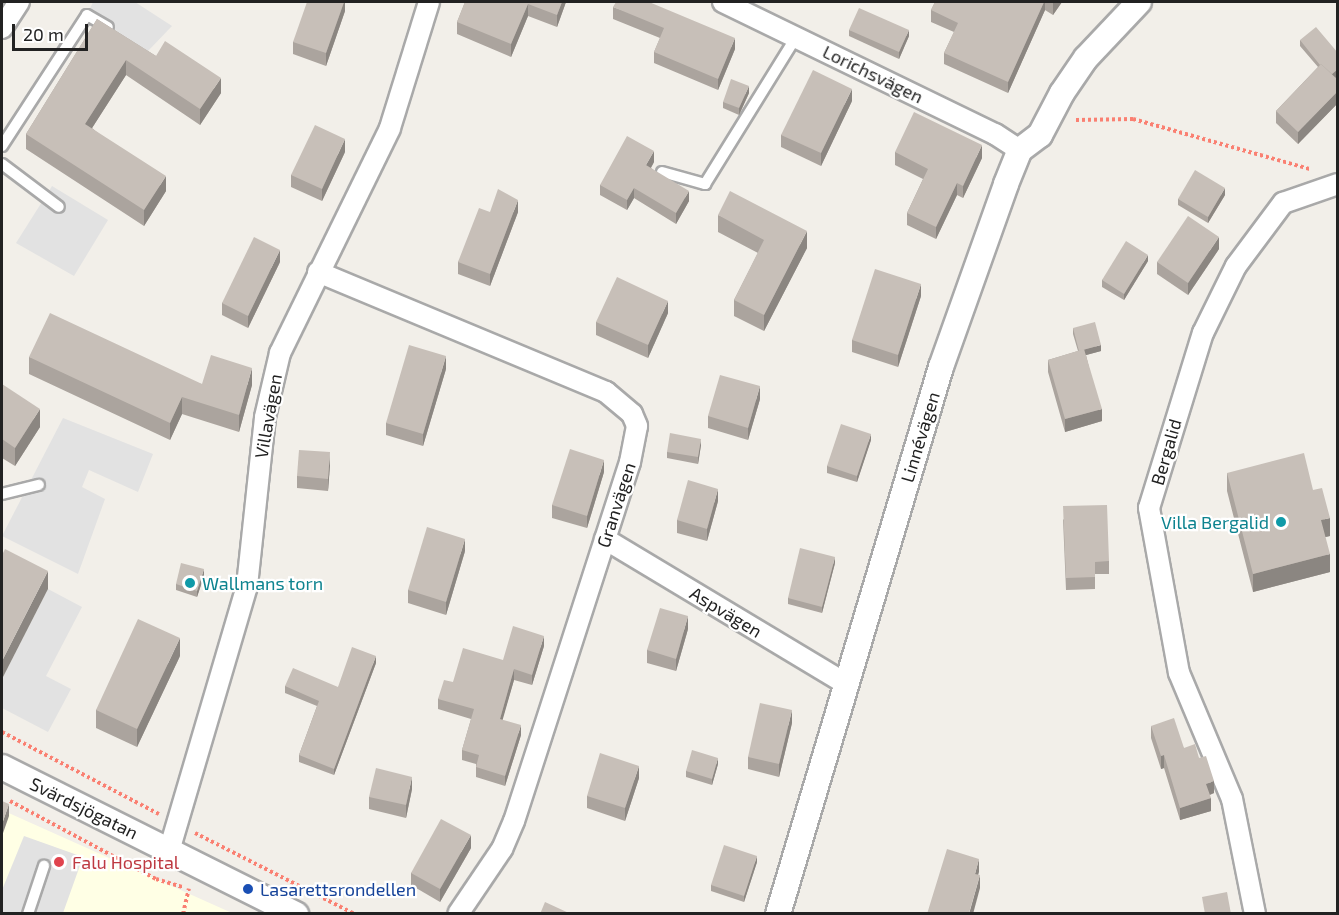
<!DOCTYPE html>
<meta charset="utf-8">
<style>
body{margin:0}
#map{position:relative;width:1339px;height:915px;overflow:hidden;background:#f2efe9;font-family:"Exo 2",sans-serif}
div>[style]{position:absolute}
.education>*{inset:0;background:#ffffe5}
.parking>*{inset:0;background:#e2e2e2}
.path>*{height:4px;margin-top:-2px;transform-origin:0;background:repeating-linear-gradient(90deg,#fa8072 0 3px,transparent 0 6px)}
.roads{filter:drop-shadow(2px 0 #a9a9a9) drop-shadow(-2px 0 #a9a9a9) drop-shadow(0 2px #a9a9a9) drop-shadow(0 -2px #a9a9a9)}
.service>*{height:10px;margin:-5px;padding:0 5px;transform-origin:5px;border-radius:5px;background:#fff}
.minor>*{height:20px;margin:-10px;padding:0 10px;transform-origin:10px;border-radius:10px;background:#fff}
.tertiary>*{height:24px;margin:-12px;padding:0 12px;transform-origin:12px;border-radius:12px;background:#fff}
.wall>*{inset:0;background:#aba49e}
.shaded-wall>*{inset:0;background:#8b8681}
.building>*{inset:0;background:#c7bfb8}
.dots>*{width:16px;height:16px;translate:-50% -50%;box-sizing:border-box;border:3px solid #fff;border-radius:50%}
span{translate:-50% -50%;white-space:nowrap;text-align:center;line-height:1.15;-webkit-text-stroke:4.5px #fff;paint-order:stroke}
.street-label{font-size:18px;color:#222}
.culture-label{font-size:18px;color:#0d838f}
.right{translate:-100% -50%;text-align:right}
.left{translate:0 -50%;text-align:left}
.health-label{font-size:18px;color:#be3a42}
.transit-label{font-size:18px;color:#164399}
.frame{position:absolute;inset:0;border:3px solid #222;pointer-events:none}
.scale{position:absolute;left:12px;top:24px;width:76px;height:27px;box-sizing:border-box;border:3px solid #222;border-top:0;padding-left:8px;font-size:18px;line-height:21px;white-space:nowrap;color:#222;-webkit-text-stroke:4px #fff;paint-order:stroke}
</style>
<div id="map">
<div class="education">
<div style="clip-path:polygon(2px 810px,232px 913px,2px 914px)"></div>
</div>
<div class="parking">
<div style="clip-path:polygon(93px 2px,135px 2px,172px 26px,148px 51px,87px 15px)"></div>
<div style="clip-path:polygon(52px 186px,108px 220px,74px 276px,16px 243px)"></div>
<div style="clip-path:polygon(63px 418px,153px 454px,138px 492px,89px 470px,82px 487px,105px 499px,78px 574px,2px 536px)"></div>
<div style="clip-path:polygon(48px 589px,82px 607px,46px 676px,71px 689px,48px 732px,2px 708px,2px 679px)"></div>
<div style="clip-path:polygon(24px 836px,83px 857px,63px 913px,2px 914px,2px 890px)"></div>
</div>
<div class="path">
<div style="left:1076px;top:120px;width:57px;rotate:-1deg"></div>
<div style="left:1133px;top:119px;width:184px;rotate:15.8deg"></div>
<div style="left:2px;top:732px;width:177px;rotate:27.6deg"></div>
<div style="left:10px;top:801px;width:166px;rotate:28.1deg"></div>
<div style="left:156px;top:879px;width:28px;rotate:17deg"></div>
<div style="left:195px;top:833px;width:179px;rotate:26.9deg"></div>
<div style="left:183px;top:914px;width:26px;rotate:-77deg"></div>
</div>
<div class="roads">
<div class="service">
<div style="left:2px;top:146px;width:156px;rotate:-57deg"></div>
<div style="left:87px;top:15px;width:24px;rotate:30deg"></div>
<div style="left:2px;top:164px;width:71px;rotate:37deg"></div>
<div style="left:662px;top:172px;width:45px;rotate:15.6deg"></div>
<div style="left:705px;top:184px;width:173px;rotate:-58.2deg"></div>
<div style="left:2px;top:494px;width:38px;rotate:-14deg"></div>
<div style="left:28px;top:914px;width:51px;rotate:-71.6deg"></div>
</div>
<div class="minor">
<div style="left:723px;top:2px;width:302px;rotate:25.9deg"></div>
<div style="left:995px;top:134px;width:30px;rotate:33deg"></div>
<div style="left:2px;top:28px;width:31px;rotate:-57deg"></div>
<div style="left:318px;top:272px;width:312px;rotate:22.6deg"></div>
<div style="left:606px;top:392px;width:34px;rotate:40deg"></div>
<div style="left:632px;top:414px;width:13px;rotate:67deg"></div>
<div style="left:637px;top:426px;width:37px;rotate:101deg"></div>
<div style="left:630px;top:462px;width:377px;rotate:107.9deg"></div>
<div style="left:514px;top:821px;width:30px;rotate:113deg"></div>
<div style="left:502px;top:849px;width:78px;rotate:124.1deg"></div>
<div style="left:605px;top:539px;width:281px;rotate:31deg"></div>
<div style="left:169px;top:851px;width:276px;rotate:-73.6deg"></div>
<div style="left:247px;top:586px;width:170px;rotate:-83.9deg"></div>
<div style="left:265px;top:417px;width:66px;rotate:-76.8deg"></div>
<div style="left:280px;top:353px;width:250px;rotate:-63.9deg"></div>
<div style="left:390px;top:128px;width:132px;rotate:-72.8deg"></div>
<div style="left:1255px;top:914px;width:117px;rotate:-101.3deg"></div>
<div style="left:1232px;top:799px;width:137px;rotate:-112.8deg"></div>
<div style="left:1179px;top:673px;width:168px;rotate:-100.3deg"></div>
<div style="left:1149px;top:508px;width:183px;rotate:-72.9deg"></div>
<div style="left:1203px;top:333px;width:75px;rotate:-63.8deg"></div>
<div style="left:1236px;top:266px;width:79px;rotate:-53.3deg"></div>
<div style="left:1283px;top:203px;width:58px;rotate:-19.1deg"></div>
</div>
<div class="tertiary">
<div style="left:2px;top:767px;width:329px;rotate:26.6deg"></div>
<div style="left:778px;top:914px;width:571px;rotate:-73.41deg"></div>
<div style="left:941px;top:367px;width:194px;rotate:-70.4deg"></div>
<div style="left:1006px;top:184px;width:37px;rotate:-68deg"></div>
<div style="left:1020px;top:150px;width:25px;rotate:-37deg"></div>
<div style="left:1040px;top:135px;width:47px;rotate:-62.4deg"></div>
<div style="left:1062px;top:93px;width:42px;rotate:-55.6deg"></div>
<div style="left:1086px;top:58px;width:77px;rotate:-46.6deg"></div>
</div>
</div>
<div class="wall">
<div style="clip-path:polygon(345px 2px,345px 11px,326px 66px,293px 54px,293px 42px)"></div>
<div style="clip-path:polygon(465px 2px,566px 2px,557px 27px,528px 16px,511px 57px,457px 34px,457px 22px)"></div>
<div style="clip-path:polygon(935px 2px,1062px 2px,1053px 15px,1045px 10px,1008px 93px,944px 64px,944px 53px,954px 32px,931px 22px,931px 10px)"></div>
<div style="clip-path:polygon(613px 7px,735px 49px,718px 90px,654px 63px,654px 52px,660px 38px,613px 19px)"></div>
<div style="clip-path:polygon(97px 19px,156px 56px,221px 93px,200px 125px,126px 75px,92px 128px,166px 191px,144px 226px,26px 149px,26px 134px)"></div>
<div style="clip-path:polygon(849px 30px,909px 36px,899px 59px,849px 36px)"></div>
<div style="clip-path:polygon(1300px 40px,1338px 53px,1338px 76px,1335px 78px,1338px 80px,1338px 103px,1298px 144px,1276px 123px,1276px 111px,1318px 67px,1300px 46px)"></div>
<div style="clip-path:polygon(749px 93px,739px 115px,723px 108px,723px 102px)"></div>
<div style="clip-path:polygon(852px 101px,821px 166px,781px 147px,781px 135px)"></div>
<div style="clip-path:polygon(345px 152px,322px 201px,291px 187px,291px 175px)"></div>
<div style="clip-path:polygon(895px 152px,982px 158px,963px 198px,957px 195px,936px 239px,907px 225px,907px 213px,923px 179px,895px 165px)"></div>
<div style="clip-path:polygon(654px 162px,651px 168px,689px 201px,676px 224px,634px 198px,627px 210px,600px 195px,600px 185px)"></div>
<div style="clip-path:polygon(1225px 195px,1208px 223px,1178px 205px,1178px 199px)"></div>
<div style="clip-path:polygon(490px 212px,518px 212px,490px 286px,458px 274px,458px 262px)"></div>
<div style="clip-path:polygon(718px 215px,807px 248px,764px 331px,734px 316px,734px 300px,758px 253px,718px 232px)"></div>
<div style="clip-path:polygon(1219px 249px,1188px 295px,1157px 274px,1157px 262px)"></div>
<div style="clip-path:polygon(1148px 261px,1124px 300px,1102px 287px,1102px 280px)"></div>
<div style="clip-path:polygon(280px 262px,248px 328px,222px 315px,222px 303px)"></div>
<div style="clip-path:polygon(921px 296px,898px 367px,852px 352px,852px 340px)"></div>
<div style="clip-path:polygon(668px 313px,648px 358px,596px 335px,596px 322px)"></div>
<div style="clip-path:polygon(1073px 328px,1101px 351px,1086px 355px,1102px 421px,1065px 432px,1048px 372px,1048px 360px,1078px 351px,1073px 334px)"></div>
<div style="clip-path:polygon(29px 357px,202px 384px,252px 385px,239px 432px,182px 414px,170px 440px,29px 374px)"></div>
<div style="clip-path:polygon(446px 369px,423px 446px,386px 435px,386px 423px)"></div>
<div style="clip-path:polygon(2px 384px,40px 427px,15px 466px,2px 458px)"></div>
<div style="clip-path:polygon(760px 399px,748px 440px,708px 428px,708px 416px)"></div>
<div style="clip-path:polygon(871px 440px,857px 482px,827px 473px,827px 466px)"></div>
<div style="clip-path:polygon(701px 445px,698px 464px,667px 458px,667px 452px)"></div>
<div style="clip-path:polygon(330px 465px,328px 491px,297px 488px,297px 476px)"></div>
<div style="clip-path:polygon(604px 472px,587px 528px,552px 518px,552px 505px)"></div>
<div style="clip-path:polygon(1227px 473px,1313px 490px,1330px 536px,1325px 537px,1330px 572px,1253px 592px,1227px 491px)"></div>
<div style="clip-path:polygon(718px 501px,707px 541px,677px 533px,677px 520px)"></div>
<div style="clip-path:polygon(1063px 519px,1109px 561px,1109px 574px,1095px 574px,1095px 589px,1066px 590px)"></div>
<div style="clip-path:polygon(465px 551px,446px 615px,408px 603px,408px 590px)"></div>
<div style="clip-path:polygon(835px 563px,822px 613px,788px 604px,788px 598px)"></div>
<div style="clip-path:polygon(204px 576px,197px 597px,176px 590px,176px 584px)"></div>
<div style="clip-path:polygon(688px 629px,676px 671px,647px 663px,647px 650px)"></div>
<div style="clip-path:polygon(544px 646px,532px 685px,514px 680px,502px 720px,521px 735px,505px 786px,476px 777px,476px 764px,462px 760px,462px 750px,471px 719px,438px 709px,438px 699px,453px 682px)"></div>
<div style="clip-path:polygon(180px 656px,137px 747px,96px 728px,96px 710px)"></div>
<div style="clip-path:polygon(376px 663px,334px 775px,299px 762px,299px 755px,317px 706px,285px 693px,285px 686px,338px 687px)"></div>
<div style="clip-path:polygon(792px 723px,779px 777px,748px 769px,748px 757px)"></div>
<div style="clip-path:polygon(1151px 726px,1199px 758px,1214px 793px,1210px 795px,1211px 811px,1180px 820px,1164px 768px,1161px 769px,1151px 738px)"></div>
<div style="clip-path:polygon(718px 764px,712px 785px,686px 777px,686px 771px)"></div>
<div style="clip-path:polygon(639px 778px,625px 821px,587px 808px,587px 796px)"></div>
<div style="clip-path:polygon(412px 789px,406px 818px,369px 809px,369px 797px)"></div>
<div style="clip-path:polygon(471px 848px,440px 902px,411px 885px,411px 873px)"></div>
<div style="clip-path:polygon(757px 862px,744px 902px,711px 891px,711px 885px)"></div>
</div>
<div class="shaded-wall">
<div style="clip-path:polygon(344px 2px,345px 2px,345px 11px,326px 66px,326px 53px)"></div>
<div style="clip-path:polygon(562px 2px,566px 2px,557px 27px,557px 15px)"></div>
<div style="clip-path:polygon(1044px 2px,1045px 2px,1045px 10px,1008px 93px,1008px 82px)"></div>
<div style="clip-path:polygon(1054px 2px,1062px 2px,1053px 15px,1053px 3px)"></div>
<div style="clip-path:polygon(528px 4px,528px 16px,511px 57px,511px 44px)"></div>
<div style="clip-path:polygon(909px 30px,909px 36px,899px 59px,899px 52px)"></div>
<div style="clip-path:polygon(735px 38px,735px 49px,718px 90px,718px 79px)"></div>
<div style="clip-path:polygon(126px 60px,126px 75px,85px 139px,85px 124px)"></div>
<div style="clip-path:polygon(1338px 69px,1338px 76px,1330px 82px,1330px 76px)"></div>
<div style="clip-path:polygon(221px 78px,221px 93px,200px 125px,200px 109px)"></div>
<div style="clip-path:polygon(749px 86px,749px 93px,739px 115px,739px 108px)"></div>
<div style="clip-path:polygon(852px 89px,852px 101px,821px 166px,821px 153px)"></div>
<div style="clip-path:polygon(1338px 91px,1338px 103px,1298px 144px,1298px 132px)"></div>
<div style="clip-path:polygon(345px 139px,345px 152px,322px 201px,322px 189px)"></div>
<div style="clip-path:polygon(982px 145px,982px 158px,963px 198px,963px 186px)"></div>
<div style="clip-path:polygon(654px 151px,654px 162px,646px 176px,646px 165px)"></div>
<div style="clip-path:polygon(166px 176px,166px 191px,144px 226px,144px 210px)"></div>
<div style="clip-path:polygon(957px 183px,957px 195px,936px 239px,936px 227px)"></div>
<div style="clip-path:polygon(634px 188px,634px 198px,627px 210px,627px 200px)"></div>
<div style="clip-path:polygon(1225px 188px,1225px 195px,1208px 223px,1208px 217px)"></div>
<div style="clip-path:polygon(689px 191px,689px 201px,676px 224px,676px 213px)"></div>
<div style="clip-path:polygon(518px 200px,518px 212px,490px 286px,490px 274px)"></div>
<div style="clip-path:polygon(807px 231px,807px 248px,764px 331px,764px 315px)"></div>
<div style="clip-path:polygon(1219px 237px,1219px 249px,1188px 295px,1188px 283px)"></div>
<div style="clip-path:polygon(280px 250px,280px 262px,248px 328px,248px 316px)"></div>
<div style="clip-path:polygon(1148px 255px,1148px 261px,1124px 300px,1124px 294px)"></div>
<div style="clip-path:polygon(921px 284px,921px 296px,898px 367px,898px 355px)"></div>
<div style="clip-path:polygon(668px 301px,668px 313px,648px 358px,648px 345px)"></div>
<div style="clip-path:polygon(1101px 345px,1101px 351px,1079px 357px,1079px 351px)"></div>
<div style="clip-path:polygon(446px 356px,446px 369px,423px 446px,423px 434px)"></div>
<div style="clip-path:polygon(252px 368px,252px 385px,239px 432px,239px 415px)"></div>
<div style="clip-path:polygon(760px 386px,760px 399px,748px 440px,748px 428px)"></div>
<div style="clip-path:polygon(182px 397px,182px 414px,170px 440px,170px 423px)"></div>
<div style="clip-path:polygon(40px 409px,40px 427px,15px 466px,15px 448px)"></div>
<div style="clip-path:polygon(1102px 409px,1102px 421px,1065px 432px,1065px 419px)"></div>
<div style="clip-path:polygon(871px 434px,871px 440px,857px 482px,857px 476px)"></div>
<div style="clip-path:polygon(701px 439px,701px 445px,698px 464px,698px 457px)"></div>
<div style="clip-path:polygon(330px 452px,330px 465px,328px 491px,328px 479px)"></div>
<div style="clip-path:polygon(604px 460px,604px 472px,587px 528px,587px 516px)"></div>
<div style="clip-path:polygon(718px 489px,718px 501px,707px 541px,707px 529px)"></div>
<div style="clip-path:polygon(1330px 518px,1330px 536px,1321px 538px,1321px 520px)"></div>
<div style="clip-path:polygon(465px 539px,465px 551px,446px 615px,446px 602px)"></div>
<div style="clip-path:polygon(1330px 554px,1330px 572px,1253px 592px,1253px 574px)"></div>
<div style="clip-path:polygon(835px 557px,835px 563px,822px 613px,822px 607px)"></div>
<div style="clip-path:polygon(204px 569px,204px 576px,197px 597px,197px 591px)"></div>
<div style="clip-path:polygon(48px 571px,48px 589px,2px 679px,2px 661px)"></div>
<div style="clip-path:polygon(688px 616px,688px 629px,676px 671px,676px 659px)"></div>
<div style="clip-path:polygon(544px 636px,544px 646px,532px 685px,532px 675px)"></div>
<div style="clip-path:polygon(180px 638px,180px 656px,137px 747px,137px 729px)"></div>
<div style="clip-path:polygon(376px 656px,376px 663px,334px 775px,334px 769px)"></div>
<div style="clip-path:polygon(514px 669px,514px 680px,500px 729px,500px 719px)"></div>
<div style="clip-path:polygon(792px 710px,792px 723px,779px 777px,779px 764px)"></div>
<div style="clip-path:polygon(521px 725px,521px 735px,505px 786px,505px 776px)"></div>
<div style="clip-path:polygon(1164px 755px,1164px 768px,1161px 769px,1161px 756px)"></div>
<div style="clip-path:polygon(718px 758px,718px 764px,712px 785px,712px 779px)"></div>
<div style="clip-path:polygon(639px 766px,639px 778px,625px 821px,625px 808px)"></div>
<div style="clip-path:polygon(412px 777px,412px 789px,406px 818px,406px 805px)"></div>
<div style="clip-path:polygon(1214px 781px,1214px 793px,1206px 796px,1206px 784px)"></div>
<div style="clip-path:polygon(1211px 798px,1211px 811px,1180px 820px,1180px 808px)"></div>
<div style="clip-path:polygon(9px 804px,9px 816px,2px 836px,2px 824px)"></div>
<div style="clip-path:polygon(471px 835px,471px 848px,440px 902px,440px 889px)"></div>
<div style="clip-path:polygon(757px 856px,757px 862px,744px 902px,744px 896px)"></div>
<div style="clip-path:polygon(979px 859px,979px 872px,975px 886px,975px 874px)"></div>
<div style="clip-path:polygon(980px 875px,980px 888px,973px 914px,969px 914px)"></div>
</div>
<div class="building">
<div style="clip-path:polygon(307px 2px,344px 2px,326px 53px,293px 42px)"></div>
<div style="clip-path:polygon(465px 2px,562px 2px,557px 15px,528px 4px,511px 44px,457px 22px)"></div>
<div style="clip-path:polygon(616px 2px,649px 2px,735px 38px,718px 79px,654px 52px,664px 28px,613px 7px)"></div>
<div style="clip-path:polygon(935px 2px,1044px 2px,1008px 82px,944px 53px,958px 23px,931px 10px)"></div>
<div style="clip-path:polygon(859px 8px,909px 30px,899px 52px,849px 30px)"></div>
<div style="clip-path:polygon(97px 19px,156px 56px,165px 41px,221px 78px,200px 109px,126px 60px,85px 124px,166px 176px,144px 210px,26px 134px)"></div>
<div style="clip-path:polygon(1316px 27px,1338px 53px,1338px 69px,1332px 74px,1321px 64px,1320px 65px,1300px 40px)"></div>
<div style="clip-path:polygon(1321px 64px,1338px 80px,1338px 91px,1298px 132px,1276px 111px)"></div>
<div style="clip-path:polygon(813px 70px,852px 89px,821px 153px,781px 135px)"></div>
<div style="clip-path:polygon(731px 79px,749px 86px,739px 108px,723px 102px)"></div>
<div style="clip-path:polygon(914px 112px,982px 145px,963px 186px,957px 183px,936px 227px,907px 213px,928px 169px,895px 152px)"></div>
<div style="clip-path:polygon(315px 125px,345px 139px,322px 189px,291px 175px)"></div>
<div style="clip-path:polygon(627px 136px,654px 151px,646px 165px,689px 191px,676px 213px,634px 188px,627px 200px,600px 185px)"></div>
<div style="clip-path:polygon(1195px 170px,1225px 188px,1208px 217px,1178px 199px)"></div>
<div style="clip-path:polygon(498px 189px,518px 200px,490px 274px,458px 262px,479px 208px,490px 212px)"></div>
<div style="clip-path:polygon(730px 191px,807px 231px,764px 315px,734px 300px,764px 240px,718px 215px)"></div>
<div style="clip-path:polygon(1188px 216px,1219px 237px,1188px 283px,1157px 262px)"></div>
<div style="clip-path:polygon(254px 237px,280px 250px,248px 316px,222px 303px)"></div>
<div style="clip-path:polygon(1126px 241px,1148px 255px,1124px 294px,1102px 280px)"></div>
<div style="clip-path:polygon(875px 269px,921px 284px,898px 355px,852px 340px)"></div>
<div style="clip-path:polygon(617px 277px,668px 301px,648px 345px,596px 322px)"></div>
<div style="clip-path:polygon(50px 313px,202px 384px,211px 355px,252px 368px,239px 415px,182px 397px,170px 423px,29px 357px)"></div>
<div style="clip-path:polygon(1095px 322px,1101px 345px,1079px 351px,1073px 328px)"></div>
<div style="clip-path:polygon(409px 345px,446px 356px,423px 434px,386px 423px)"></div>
<div style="clip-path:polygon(1084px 349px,1102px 409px,1065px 419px,1048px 360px)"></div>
<div style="clip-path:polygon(720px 375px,760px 386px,748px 428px,708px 416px)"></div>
<div style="clip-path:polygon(2px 384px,40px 409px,15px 448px,2px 439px)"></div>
<div style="clip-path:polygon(841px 424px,871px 434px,857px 476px,827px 466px)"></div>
<div style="clip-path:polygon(670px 433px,701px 439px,698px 457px,667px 452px)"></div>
<div style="clip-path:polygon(570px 449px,604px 460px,587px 516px,552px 505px)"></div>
<div style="clip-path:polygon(299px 450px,330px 452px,328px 479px,297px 476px)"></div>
<div style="clip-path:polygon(1304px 453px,1313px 490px,1322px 488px,1330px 518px,1321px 520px,1330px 554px,1253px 574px,1227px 473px)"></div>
<div style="clip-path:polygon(688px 480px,718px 489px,707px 529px,677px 520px)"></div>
<div style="clip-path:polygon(1107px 505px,1109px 561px,1095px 562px,1095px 577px,1066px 578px,1063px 506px)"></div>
<div style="clip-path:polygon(427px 527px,465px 539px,446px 602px,408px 590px)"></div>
<div style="clip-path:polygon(800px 548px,835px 557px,822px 607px,788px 598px)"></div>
<div style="clip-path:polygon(5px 549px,48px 571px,2px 661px,2px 555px)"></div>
<div style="clip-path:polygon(181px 563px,204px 569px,197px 591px,176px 584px)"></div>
<div style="clip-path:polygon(660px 608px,688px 616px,676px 659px,647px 650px)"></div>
<div style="clip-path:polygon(138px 619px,180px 638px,137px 729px,96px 710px)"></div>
<div style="clip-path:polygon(513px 626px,544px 636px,532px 675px,514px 669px,500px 719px,521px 725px,505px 776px,476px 767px,479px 755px,462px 750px,474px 709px,438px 699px,444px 680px,453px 682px,463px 648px,503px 660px)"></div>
<div style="clip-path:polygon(352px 647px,376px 656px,334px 769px,299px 755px,319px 701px,285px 686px,293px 668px,338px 687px)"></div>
<div style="clip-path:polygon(760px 703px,792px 710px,779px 764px,748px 757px)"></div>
<div style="clip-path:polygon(1174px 718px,1184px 748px,1195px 744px,1199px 758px,1206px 756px,1214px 781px,1206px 784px,1211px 798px,1180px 808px,1164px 755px,1161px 756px,1151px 726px)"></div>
<div style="clip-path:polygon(692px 750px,718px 758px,712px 779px,686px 771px)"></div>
<div style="clip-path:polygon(600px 753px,639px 766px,625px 808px,587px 796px)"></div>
<div style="clip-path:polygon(376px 768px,412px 777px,406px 805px,369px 797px)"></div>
<div style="clip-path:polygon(2px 801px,9px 804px,2px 824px)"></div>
<div style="clip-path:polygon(441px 819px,471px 835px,440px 889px,411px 873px)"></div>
<div style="clip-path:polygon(724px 845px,757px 856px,744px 896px,711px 885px)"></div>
<div style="clip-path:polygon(947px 849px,979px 859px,975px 874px,980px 875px,969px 913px,963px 912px,962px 914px,927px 914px)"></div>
<div style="clip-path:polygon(1227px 892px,1231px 914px,1205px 914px,1202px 897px)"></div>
<div style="clip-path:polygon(545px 902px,571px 914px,540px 914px)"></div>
</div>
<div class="dots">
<div style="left:1281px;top:522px;background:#0f9aa8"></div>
<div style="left:190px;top:583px;background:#0f9aa8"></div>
<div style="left:59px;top:862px;background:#e0444e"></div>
<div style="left:248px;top:889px;background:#1a4fb4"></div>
</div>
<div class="street-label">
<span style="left:873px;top:74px;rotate:26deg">Lorichsvägen</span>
<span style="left:268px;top:416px;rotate:-80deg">Villavägen</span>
<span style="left:920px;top:437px;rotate:-73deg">Linnévägen</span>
<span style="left:1166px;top:452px;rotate:-74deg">Bergalid</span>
<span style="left:616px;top:505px;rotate:-72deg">Granvägen</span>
<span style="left:726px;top:612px;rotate:31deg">Aspvägen</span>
<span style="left:84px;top:808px;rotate:26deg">Svärdsjögatan</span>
</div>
<div class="culture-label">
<span class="right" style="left:1269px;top:522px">Villa Bergalid</span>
<span class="left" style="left:202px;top:583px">Wallmans torn</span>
</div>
<div class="health-label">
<span class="left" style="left:72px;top:862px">Falu Hospital</span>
</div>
<div class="transit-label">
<span class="left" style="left:260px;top:889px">Lasarettsrondellen</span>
</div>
<div class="frame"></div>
<div class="scale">20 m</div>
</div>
